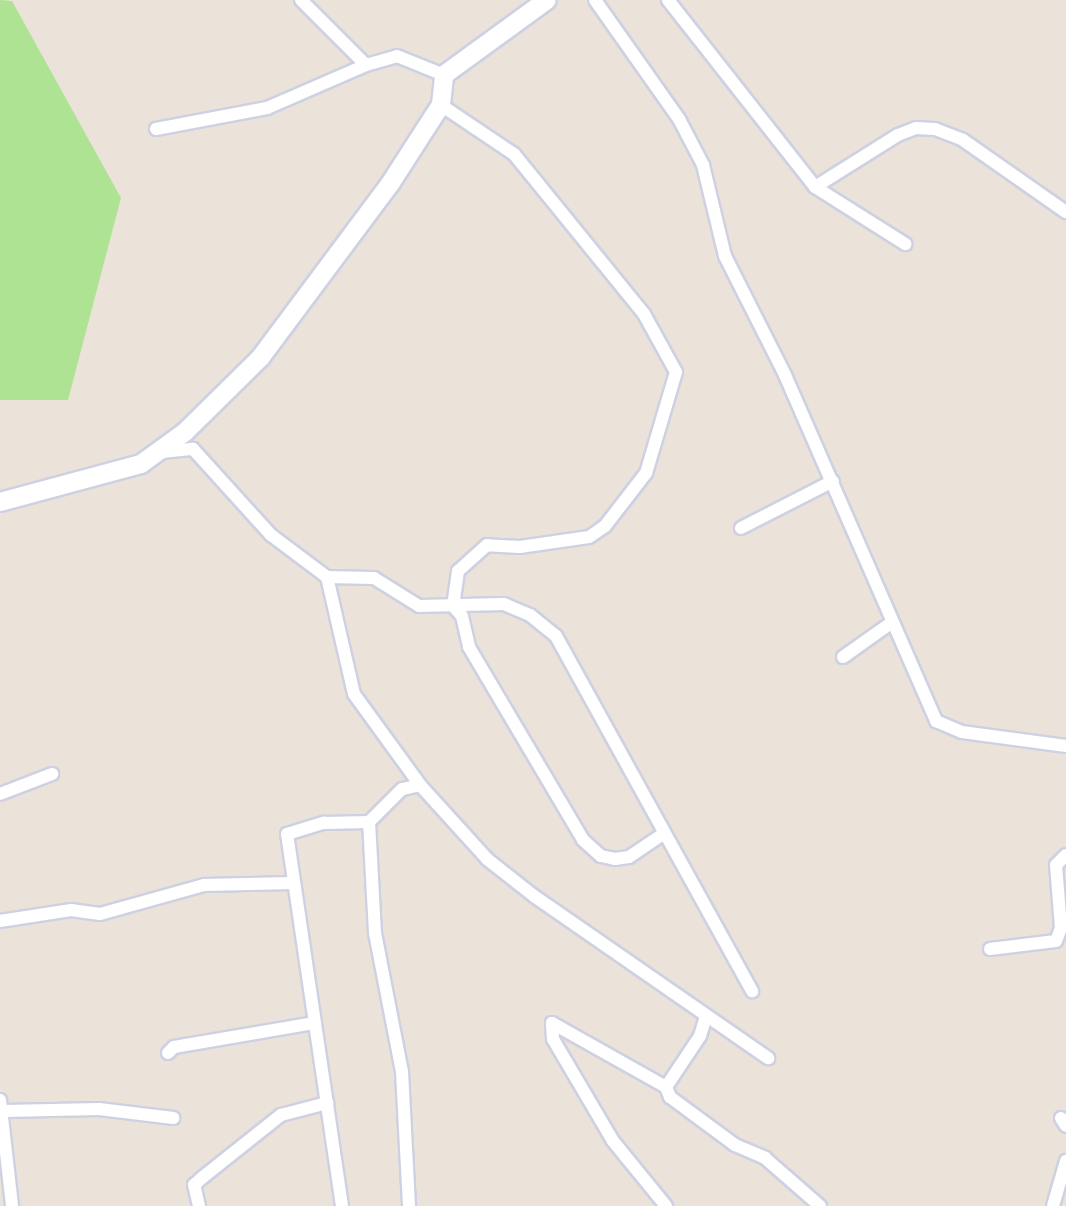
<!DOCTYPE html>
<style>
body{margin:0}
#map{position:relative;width:1066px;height:1206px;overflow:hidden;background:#ebe3d9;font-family:"Space Grotesk",sans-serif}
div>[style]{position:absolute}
.green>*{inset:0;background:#aee393}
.roads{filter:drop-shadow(2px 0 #ced1e1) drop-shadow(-2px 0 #ced1e1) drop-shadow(0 2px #ced1e1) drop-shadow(0 -2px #ced1e1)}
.street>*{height:12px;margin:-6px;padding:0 6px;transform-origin:6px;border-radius:6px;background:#fff}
.secondary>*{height:18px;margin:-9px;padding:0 9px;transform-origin:9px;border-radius:9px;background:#fff}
span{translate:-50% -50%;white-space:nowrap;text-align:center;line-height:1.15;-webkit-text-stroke:6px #fff;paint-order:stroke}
</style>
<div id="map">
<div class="green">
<div style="clip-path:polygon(0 0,12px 1px,121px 198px,68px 400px,0 400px)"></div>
</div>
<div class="roads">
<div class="street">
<div style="left:301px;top:0;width:92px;rotate:45deg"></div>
<div style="left:366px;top:65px;width:32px;rotate:-16deg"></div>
<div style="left:397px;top:56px;width:51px;rotate:22deg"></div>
<div style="left:595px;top:0;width:146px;rotate:54.8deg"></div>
<div style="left:679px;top:119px;width:52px;rotate:62.4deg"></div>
<div style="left:703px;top:165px;width:94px;rotate:76.4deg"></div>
<div style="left:725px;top:256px;width:133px;rotate:63.2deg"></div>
<div style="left:785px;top:375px;width:378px;rotate:66.4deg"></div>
<div style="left:936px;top:721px;width:28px;rotate:23deg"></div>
<div style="left:962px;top:732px;width:105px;rotate:7.7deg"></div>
<div style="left:668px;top:0;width:238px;rotate:51.8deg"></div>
<div style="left:815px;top:187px;width:107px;rotate:32.3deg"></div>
<div style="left:441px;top:105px;width:88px;rotate:33.9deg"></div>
<div style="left:514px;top:154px;width:206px;rotate:50.9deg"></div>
<div style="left:644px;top:314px;width:66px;rotate:61.1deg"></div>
<div style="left:676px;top:372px;width:105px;rotate:106.5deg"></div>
<div style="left:646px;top:473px;width:67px;rotate:127.7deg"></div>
<div style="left:605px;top:526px;width:19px;rotate:145deg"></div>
<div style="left:589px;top:537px;width:70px;rotate:171.8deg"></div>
<div style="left:520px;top:547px;width:33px;rotate:-177deg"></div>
<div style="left:487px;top:545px;width:39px;rotate:138deg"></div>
<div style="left:458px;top:571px;width:35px;rotate:98deg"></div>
<div style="left:453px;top:606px;width:13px;rotate:48deg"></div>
<div style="left:462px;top:616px;width:32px;rotate:77deg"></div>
<div style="left:469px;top:647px;width:224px;rotate:59.4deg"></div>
<div style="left:583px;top:840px;width:24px;rotate:42deg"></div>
<div style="left:601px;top:856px;width:14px;rotate:12deg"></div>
<div style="left:615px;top:859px;width:14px;rotate:-8deg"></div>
<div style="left:629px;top:857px;width:40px;rotate:-34deg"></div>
<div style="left:156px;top:129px;width:113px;rotate:-10.7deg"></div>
<div style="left:267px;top:108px;width:108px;rotate:-23.5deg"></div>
<div style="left:815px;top:187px;width:98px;rotate:-32.1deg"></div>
<div style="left:898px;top:135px;width:19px;rotate:-21deg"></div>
<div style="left:916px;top:128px;width:19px;rotate:3deg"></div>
<div style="left:935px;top:129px;width:30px;rotate:21deg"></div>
<div style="left:963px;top:140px;width:126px;rotate:35deg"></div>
<div style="left:162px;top:452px;width:31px;rotate:-6deg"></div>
<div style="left:193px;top:449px;width:116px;rotate:47.8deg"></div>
<div style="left:271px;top:535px;width:70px;rotate:36.9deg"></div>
<div style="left:327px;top:577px;width:47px;rotate:1.2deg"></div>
<div style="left:374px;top:578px;width:53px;rotate:31.9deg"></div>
<div style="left:419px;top:606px;width:85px;rotate:-1.3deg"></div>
<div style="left:504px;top:604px;width:28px;rotate:23deg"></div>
<div style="left:530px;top:615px;width:33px;rotate:39deg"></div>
<div style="left:556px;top:636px;width:406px;rotate:61.1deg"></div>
<div style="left:741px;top:528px;width:103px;rotate:-27.1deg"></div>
<div style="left:327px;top:577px;width:120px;rotate:77deg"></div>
<div style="left:354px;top:694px;width:112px;rotate:54deg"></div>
<div style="left:420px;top:785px;width:18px;rotate:167deg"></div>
<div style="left:402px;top:789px;width:47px;rotate:135deg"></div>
<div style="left:369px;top:822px;width:111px;rotate:86.9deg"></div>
<div style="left:375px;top:933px;width:142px;rotate:79deg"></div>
<div style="left:402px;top:1072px;width:134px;rotate:87deg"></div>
<div style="left:843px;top:657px;width:59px;rotate:-35.3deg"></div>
<div style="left:420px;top:785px;width:100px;rotate:47.8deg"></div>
<div style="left:487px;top:859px;width:60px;rotate:38.2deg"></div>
<div style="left:534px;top:896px;width:285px;rotate:34.7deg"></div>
<div style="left:0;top:794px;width:56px;rotate:-21deg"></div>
<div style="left:0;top:921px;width:72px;rotate:-8.8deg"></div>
<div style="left:71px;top:910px;width:29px;rotate:8deg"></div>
<div style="left:100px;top:914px;width:108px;rotate:-15.6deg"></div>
<div style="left:204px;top:885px;width:89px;rotate:-1.3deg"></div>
<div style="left:990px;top:949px;width:66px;rotate:-6.9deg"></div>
<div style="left:1056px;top:941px;width:14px;rotate:-69deg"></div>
<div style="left:1061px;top:928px;width:63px;rotate:-94.5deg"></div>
<div style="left:1056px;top:865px;width:14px;rotate:-45deg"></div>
<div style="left:168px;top:1053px;width:8px;rotate:-45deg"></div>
<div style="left:174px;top:1047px;width:143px;rotate:-9.7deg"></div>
<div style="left:666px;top:1087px;width:61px;rotate:-56.3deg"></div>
<div style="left:700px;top:1036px;width:21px;rotate:-73deg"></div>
<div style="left:0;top:1100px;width:107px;rotate:83.5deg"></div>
<div style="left:4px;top:1111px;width:95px;rotate:-1.2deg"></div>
<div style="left:99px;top:1109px;width:75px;rotate:6.9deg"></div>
<div style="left:1061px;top:1118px;width:9px;rotate:58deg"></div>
<div style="left:199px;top:1206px;width:22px;rotate:-103deg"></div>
<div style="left:194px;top:1185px;width:12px;rotate:-42deg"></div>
<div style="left:203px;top:1177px;width:100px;rotate:-38.5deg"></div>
<div style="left:281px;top:1115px;width:48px;rotate:-14.6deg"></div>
<div style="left:342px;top:1206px;width:376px;rotate:-98.4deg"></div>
<div style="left:287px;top:834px;width:39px;rotate:-17deg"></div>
<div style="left:324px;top:823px;width:45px;rotate:-1.3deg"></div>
<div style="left:666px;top:1206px;width:84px;rotate:-129.2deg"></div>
<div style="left:613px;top:1141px;width:118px;rotate:-120.5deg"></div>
<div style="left:553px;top:1039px;width:16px;rotate:-94deg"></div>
<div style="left:552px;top:1023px;width:131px;rotate:29.3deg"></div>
<div style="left:666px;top:1087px;width:11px;rotate:68deg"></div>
<div style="left:670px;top:1097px;width:81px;rotate:36.4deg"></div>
<div style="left:735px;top:1145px;width:33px;rotate:23deg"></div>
<div style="left:765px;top:1158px;width:73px;rotate:41.1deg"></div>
<div style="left:1053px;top:1206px;width:47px;rotate:-73.9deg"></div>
</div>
<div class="secondary">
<div style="left:0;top:502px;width:146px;rotate:-15.1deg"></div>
<div style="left:141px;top:464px;width:54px;rotate:-36deg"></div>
<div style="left:185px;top:432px;width:107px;rotate:-44.6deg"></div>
<div style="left:261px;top:357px;width:216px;rotate:-53.3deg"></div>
<div style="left:390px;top:184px;width:94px;rotate:-57.2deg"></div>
<div style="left:441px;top:105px;width:30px;rotate:-84deg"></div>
<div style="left:444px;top:75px;width:127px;rotate:-36.1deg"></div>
</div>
</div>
</div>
